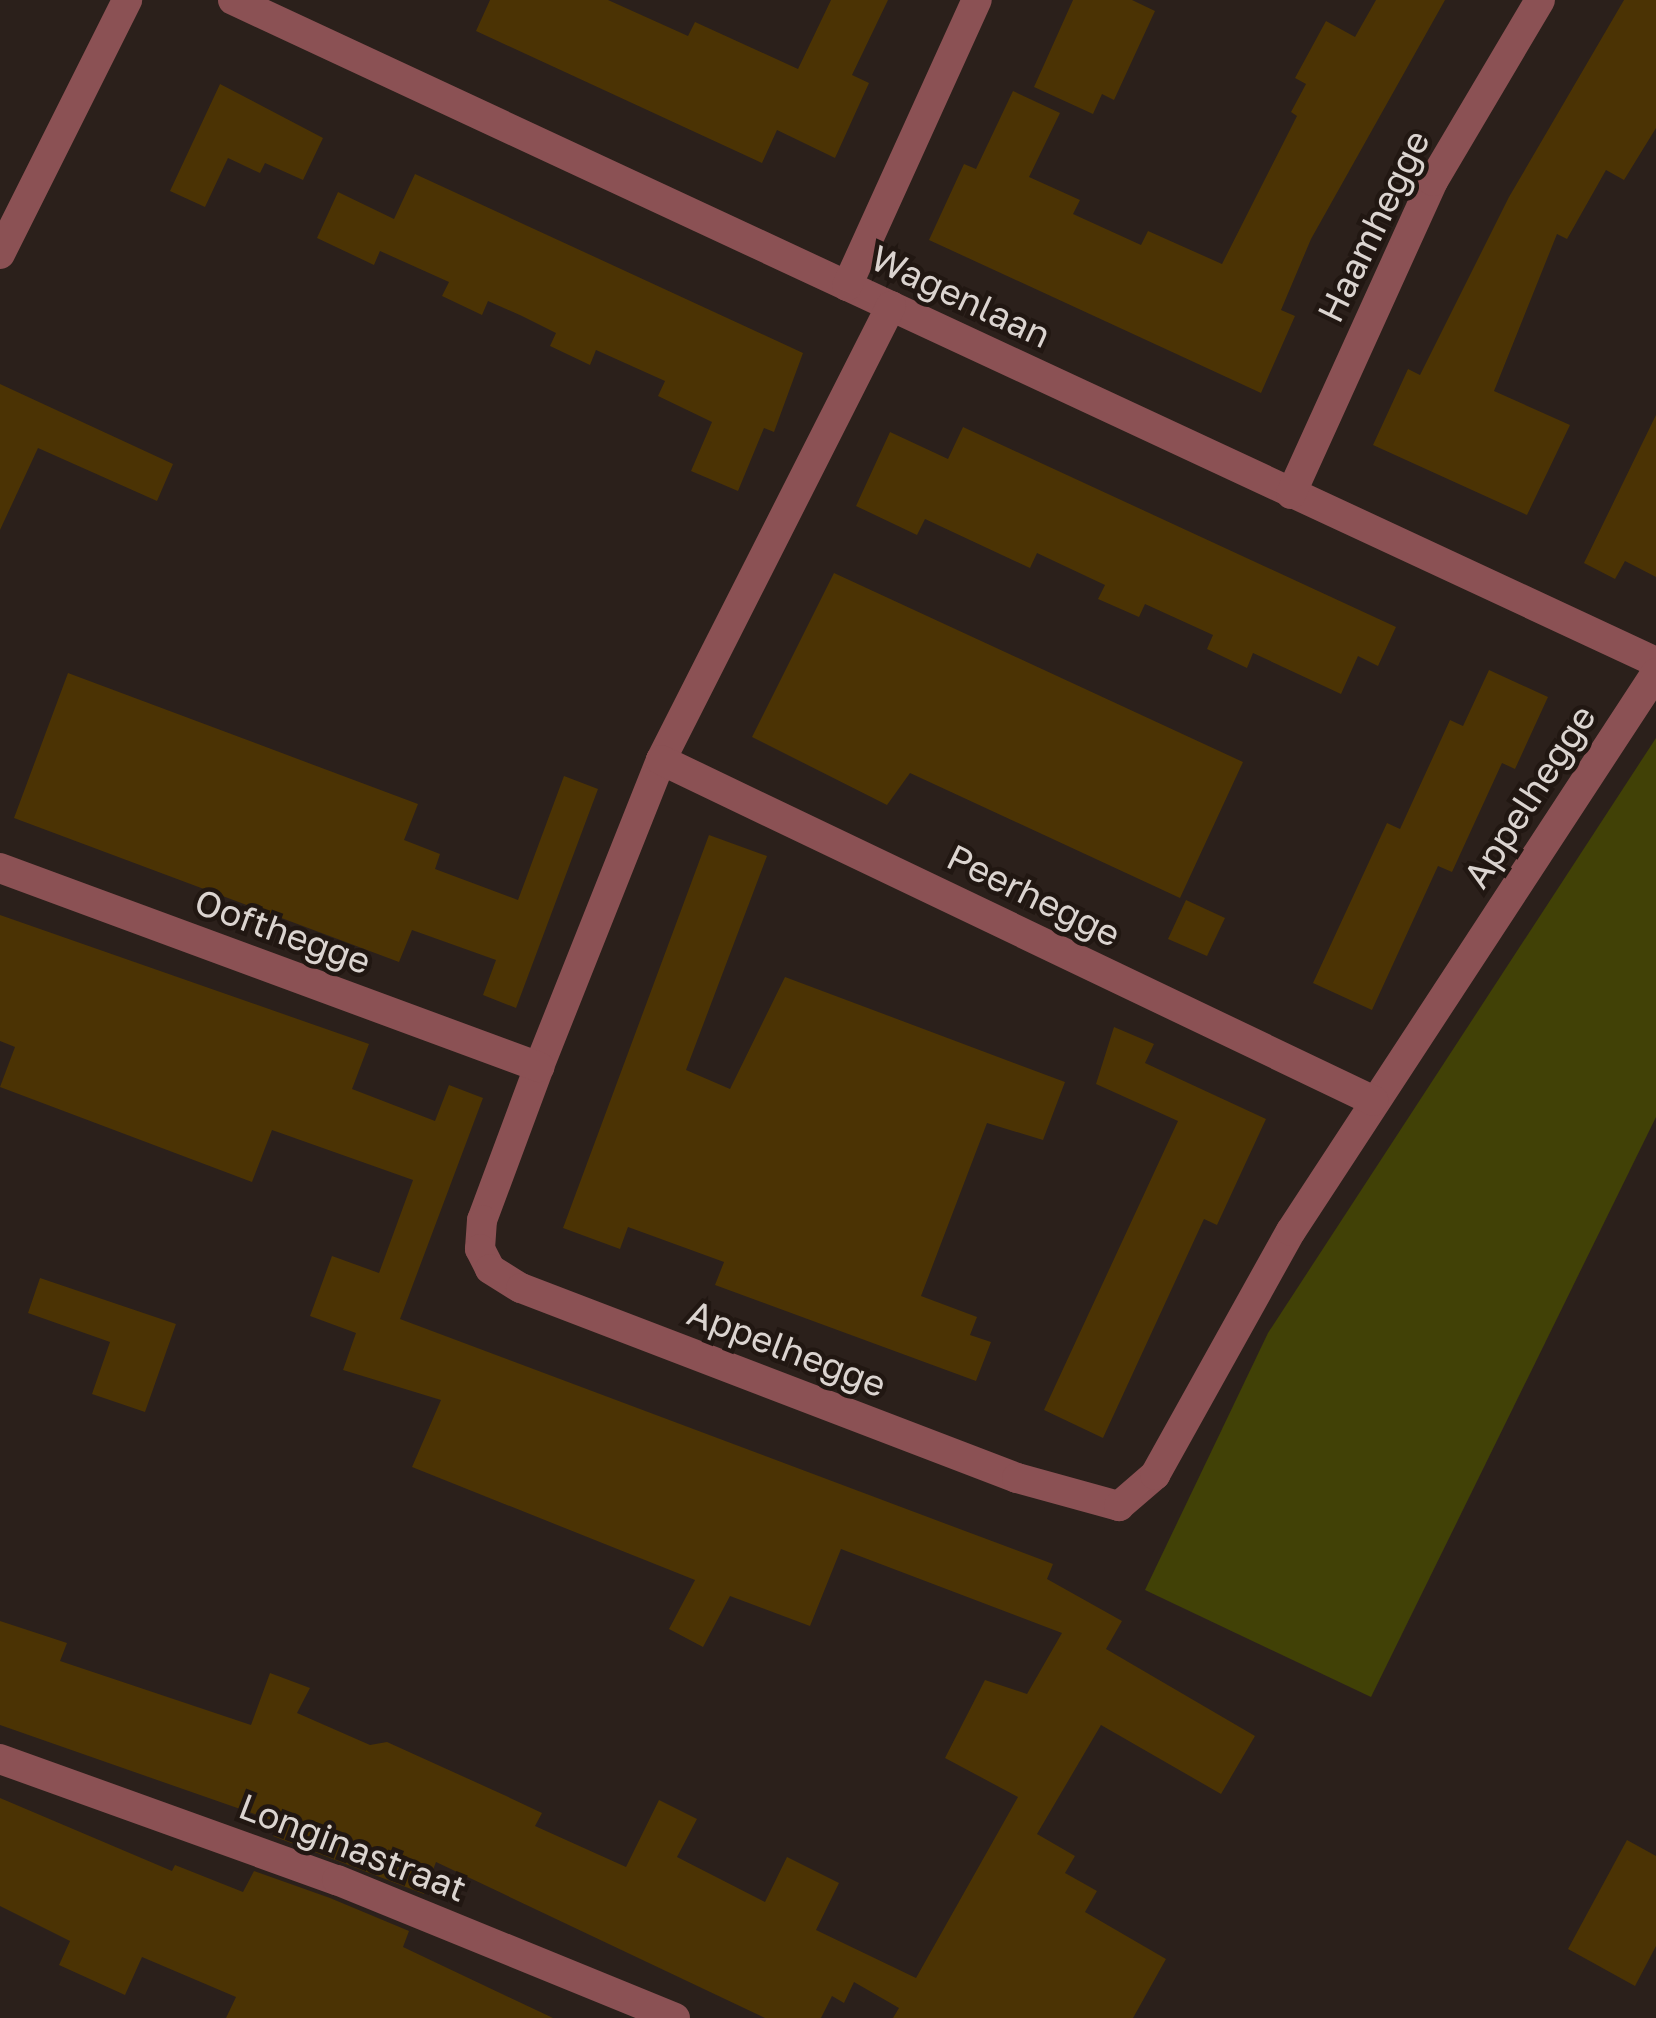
<!DOCTYPE html>
<style>
body{margin:0}
#map{position:relative;width:1656px;height:2018px;overflow:hidden;background:#2b201b;font-family:"Golos Text",sans-serif}
div>[style]{position:absolute}
.green>*{inset:0;background:#414106}
.building>*{inset:0;background:#4b3304}
.minor>*{height:30px;margin:-15px;padding:0 15px;transform-origin:15px;border-radius:15px;background:#8b5154}
span{translate:-50% -50%;white-space:nowrap;text-align:center;line-height:1.15;-webkit-text-stroke:9px #211712;paint-order:stroke}
.street-label{font-size:36px;color:#dbd4d0}
</style>
<div id="map">
<div class="green">
<div style="clip-path:polygon(1656px 738px,1656px 1117px,1371px 1697px,1145px 1590px,1268px 1333px)"></div>
</div>
<div class="building">
<div style="clip-path:polygon(490px 0,608px 0,688px 36px,695px 22px,798px 69px,831px 0,888px 0,852px 75px,869px 83px,835px 158px,777px 130px,762px 163px,476px 31px)"></div>
<div style="clip-path:polygon(1073px 0,1132px 0,1155px 11px,1114px 100px,1102px 94px,1093px 114px,1034px 87px)"></div>
<div style="clip-path:polygon(1376px 0,1445px 0,1311px 239px,1281px 310px,1295px 316px,1261px 393px,929px 240px,964px 164px,976px 169px,1013px 91px,1060px 113px,1029px 177px,1080px 200px,1073px 214px,1141px 245px,1148px 231px,1222px 264px,1297px 116px,1291px 112px,1306px 84px,1295px 78px,1326px 21px,1355px 37px)"></div>
<div style="clip-path:polygon(1624px 0,1656px 0,1656px 128px,1624px 180px,1606px 170px,1567px 239px,1557px 234px,1494px 391px,1570px 425px,1527px 515px,1373px 445px,1408px 369px,1420px 375px,1509px 197px)"></div>
<div style="clip-path:polygon(220px 84px,323px 138px,303px 180px,265px 163px,260px 173px,228px 158px,205px 207px,170px 191px)"></div>
<div style="clip-path:polygon(415px 174px,803px 353px,774px 432px,764px 428px,738px 491px,691px 471px,712px 422px,658px 396px,665px 381px,596px 350px,590px 365px,550px 346px,556px 333px,522px 316px,488px 301px,482px 315px,442px 296px,449px 282px,380px 251px,374px 265px,317px 238px,338px 192px,394px 219px)"></div>
<div style="clip-path:polygon(0 384px,173px 464px,157px 501px,38px 448px,0 530px)"></div>
<div style="clip-path:polygon(1656px 415px,1656px 577px,1625px 561px,1615px 579px,1584px 563px)"></div>
<div style="clip-path:polygon(963px 427px,1396px 627px,1378px 666px,1358px 656px,1341px 694px,1253px 653px,1247px 668px,1207px 649px,1213px 635px,1145px 604px,1139px 617px,1098px 599px,1105px 585px,1037px 553px,1030px 568px,925px 519px,917px 535px,856px 506px,890px 432px,948px 459px)"></div>
<div style="clip-path:polygon(834px 573px,1243px 762px,1180px 898px,910px 773px,887px 805px,752px 737px)"></div>
<div style="clip-path:polygon(1489px 670px,1548px 697px,1515px 769px,1502px 763px,1452px 872px,1438px 866px,1372px 1010px,1313px 983px,1387px 823px,1400px 829px,1450px 720px,1463px 726px)"></div>
<div style="clip-path:polygon(68px 673px,418px 804px,404px 840px,440px 854px,435px 869px,518px 900px,564px 776px,598px 789px,516px 1008px,483px 995px,496px 960px,412px 930px,399px 962px,14px 818px)"></div>
<div style="clip-path:polygon(709px 835px,767px 856px,686px 1070px,730px 1089px,785px 977px,1065px 1082px,1043px 1140px,987px 1123px,921px 1296px,977px 1317px,970px 1335px,991px 1342px,976px 1381px,715px 1285px,724px 1262px,628px 1227px,620px 1249px,563px 1228px)"></div>
<div style="clip-path:polygon(1186px 900px,1225px 918px,1207px 956px,1168px 939px)"></div>
<div style="clip-path:polygon(0 915px,369px 1044px,352px 1089px,435px 1121px,449px 1085px,483px 1098px,400px 1319px,1053px 1564px,1047px 1579px,1122px 1621px,1106px 1649px,1255px 1736px,1221px 1794px,1101px 1725px,1037px 1834px,1075px 1856px,1065px 1873px,1097px 1891px,1085px 1912px,1166px 1959px,1133px 2018px,893px 2018px,899px 2008px,854px 1982px,844px 2003px,832px 1996px,821px 2018px,765px 2018px,436px 1862px,424px 1894px,273px 1836px,280px 1823px,0 1725px,0 1621px,67px 1643px,60px 1661px,251px 1725px,270px 1673px,310px 1688px,297px 1713px,370px 1745px,387px 1742px,504px 1795px,542px 1813px,535px 1826px,626px 1867px,659px 1800px,697px 1819px,677px 1857px,765px 1902px,787px 1857px,839px 1883px,816px 1930px,916px 1978px,1018px 1797px,945px 1758px,985px 1680px,1027px 1694px,1062px 1633px,841px 1549px,810px 1626px,730px 1596px,703px 1647px,669px 1629px,695px 1580px,412px 1467px,441px 1400px,343px 1370px,356px 1333px,310px 1316px,332px 1256px,379px 1273px,413px 1180px,272px 1130px,252px 1182px,0 1087px,15px 1047px,0 1041px)"></div>
<div style="clip-path:polygon(1114px 1027px,1154px 1044px,1145px 1063px,1266px 1119px,1217px 1225px,1204px 1219px,1103px 1438px,1044px 1410px,1178px 1121px,1096px 1084px)"></div>
<div style="clip-path:polygon(40px 1278px,176px 1324px,145px 1412px,92px 1394px,110px 1342px,28px 1313px)"></div>
<div style="clip-path:polygon(0 1798px,172px 1871px,175px 1865px,243px 1892px,254px 1871px,330px 1898px,409px 1931px,403px 1947px,553px 2018px,226px 2018px,236px 1997px,142px 1957px,125px 1995px,59px 1965px,70px 1941px,0 1906px)"></div>
<div style="clip-path:polygon(1627px 1840px,1656px 1856px,1656px 1946px,1635px 1986px,1568px 1949px)"></div>
</div>
<div class="minor">
<div style="left:233px;top:0;width:1569px;rotate:24.95deg"></div>
<div style="left:0;top:254px;width:284px;rotate:-63.4deg"></div>
<div style="left:847px;top:286px;width:314px;rotate:-65.6deg"></div>
<div style="left:891px;top:306px;width:509px;rotate:116.87deg"></div>
<div style="left:661px;top:760px;width:330px;rotate:111.7deg"></div>
<div style="left:539px;top:1067px;width:163px;rotate:110.4deg"></div>
<div style="left:482px;top:1220px;width:29px;rotate:94deg"></div>
<div style="left:480px;top:1249px;width:22px;rotate:63deg"></div>
<div style="left:490px;top:1269px;width:36px;rotate:32deg"></div>
<div style="left:521px;top:1288px;width:531px;rotate:20.96deg"></div>
<div style="left:1017px;top:1478px;width:106px;rotate:15.4deg"></div>
<div style="left:1119px;top:1506px;width:48px;rotate:-40.7deg"></div>
<div style="left:1155px;top:1475px;width:279px;rotate:-60.9deg"></div>
<div style="left:1291px;top:1231px;width:667px;rotate:-56.81deg"></div>
<div style="left:1291px;top:494px;width:344px;rotate:-65.6deg"></div>
<div style="left:1433px;top:181px;width:210px;rotate:-59.4deg"></div>
<div style="left:661px;top:760px;width:790px;rotate:25.56deg"></div>
<div style="left:0;top:868px;width:575px;rotate:20.26deg"></div>
<div style="left:0;top:1759px;width:358px;rotate:19.8deg"></div>
<div style="left:337px;top:1880px;width:365px;rotate:22.2deg"></div>
</div>
<div class="street-label">
<span style="left:1373px;top:226px;rotate:-64deg">Haamhegge</span>
<span style="left:961px;top:296px;rotate:25deg">Wagenlaan</span>
<span style="left:1529px;top:796px;rotate:-57deg">Appelhegge</span>
<span style="left:1034px;top:895px;rotate:26deg">Peerhegge</span>
<span style="left:283px;top:931px;rotate:20deg">Oofthegge</span>
<span style="left:787px;top:1348px;rotate:21deg">Appelhegge</span>
<span style="left:353px;top:1847px;rotate:21deg">Longinastraat</span>
</div>
</div>
